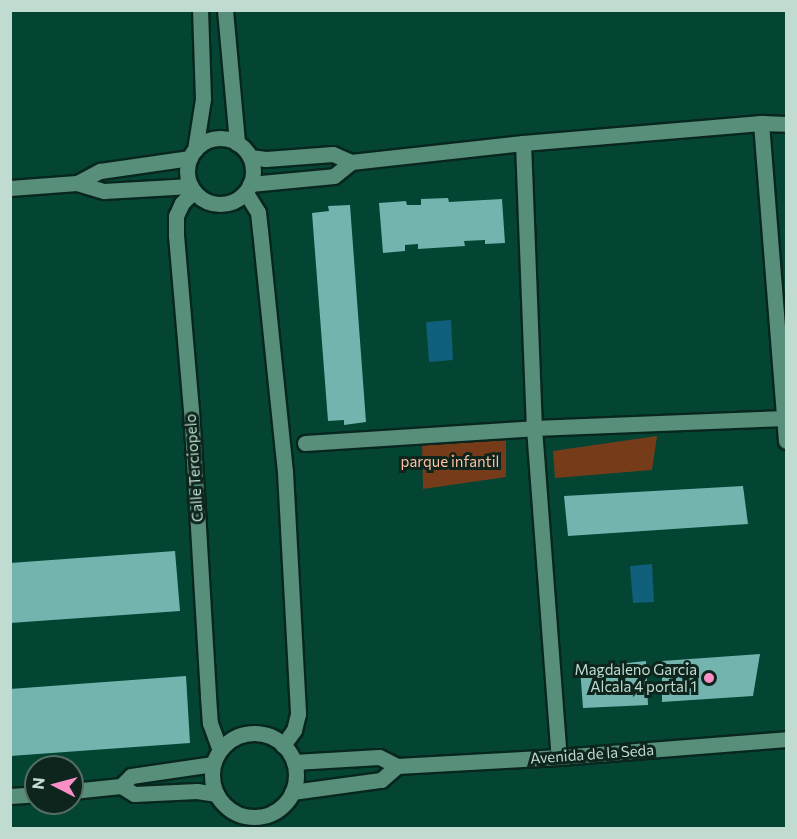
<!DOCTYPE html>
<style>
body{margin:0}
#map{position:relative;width:797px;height:839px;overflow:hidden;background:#034433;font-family:Commissioner,sans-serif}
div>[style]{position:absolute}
.green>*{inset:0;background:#763c1a}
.water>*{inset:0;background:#105f7b}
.building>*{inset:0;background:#73b4af}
.roads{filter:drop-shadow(2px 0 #08261d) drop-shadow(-2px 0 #08261d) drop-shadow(0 2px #08261d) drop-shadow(0 -2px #08261d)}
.minor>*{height:15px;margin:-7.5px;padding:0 7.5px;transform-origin:7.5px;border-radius:7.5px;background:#578f7b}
.minor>.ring{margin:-7.5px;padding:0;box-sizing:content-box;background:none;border:15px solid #578f7b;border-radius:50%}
.dots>*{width:16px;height:16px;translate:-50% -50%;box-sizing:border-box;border:3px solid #0e251d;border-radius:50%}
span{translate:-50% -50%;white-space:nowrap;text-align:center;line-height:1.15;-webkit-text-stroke:6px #0e251d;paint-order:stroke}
.park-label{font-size:15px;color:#fdc1a2}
.street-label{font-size:15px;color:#c0dcd0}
.poi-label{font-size:15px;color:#c0dcd0}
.right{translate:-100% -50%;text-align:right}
.frame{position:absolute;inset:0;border:12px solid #c0dcd0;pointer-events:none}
.north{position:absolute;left:24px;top:755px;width:60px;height:60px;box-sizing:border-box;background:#0e251d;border:2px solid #556e65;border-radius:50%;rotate:276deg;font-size:16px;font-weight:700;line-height:24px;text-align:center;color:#c0dcd0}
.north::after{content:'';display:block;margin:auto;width:21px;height:27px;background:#fa8fc6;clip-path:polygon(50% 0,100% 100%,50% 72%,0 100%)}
</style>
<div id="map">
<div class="green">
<div style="clip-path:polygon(657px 436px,652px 470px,555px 478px,553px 451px)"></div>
<div style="clip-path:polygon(506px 438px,506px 477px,423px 489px,422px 440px)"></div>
</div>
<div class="water">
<div style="clip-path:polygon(451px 320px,453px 360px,429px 362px,426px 322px)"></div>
<div style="clip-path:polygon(652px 564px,654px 602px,633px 603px,630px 566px)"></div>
</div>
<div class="building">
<div style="clip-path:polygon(448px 198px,449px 202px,502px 199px,505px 243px,485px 244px,485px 240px,464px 241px,465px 246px,418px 249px,418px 244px,405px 245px,405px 251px,383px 253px,379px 203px,406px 201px,407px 205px,421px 205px,421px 199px)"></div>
<div style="clip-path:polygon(350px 205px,366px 422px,344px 425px,344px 420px,328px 421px,312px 213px,329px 211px,328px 206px)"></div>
<div style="clip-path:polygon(743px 486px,748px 524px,568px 536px,564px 496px)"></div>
<div style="clip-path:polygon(175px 551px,180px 611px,10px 623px,10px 563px)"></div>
<div style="clip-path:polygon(760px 654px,753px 696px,662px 702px,662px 661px)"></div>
<div style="clip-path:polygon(646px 661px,648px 705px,583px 708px,580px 668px)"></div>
<div style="clip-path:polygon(186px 676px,190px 743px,10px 756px,10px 689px)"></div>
</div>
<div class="roads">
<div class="minor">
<div style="left:225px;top:10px;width:134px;rotate:84.8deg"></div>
<div style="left:761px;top:123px;width:319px;rotate:85.5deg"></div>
<div class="ring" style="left:187px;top:138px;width:51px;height:51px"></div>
<div style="left:523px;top:143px;width:285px;rotate:87.8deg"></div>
<div style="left:534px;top:428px;width:330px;rotate:85.7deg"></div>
<div style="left:195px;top:150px;width:52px;rotate:-81.1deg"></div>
<div style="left:203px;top:99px;width:89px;rotate:-91.9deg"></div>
<div style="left:250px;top:157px;width:16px;rotate:7deg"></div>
<div style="left:266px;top:159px;width:67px;rotate:-4.3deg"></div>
<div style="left:333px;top:154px;width:20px;rotate:24deg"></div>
<div style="left:351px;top:162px;width:173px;rotate:-6.3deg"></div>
<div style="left:523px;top:143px;width:239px;rotate:-4.8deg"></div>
<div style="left:761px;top:123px;width:25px;rotate:2deg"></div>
<div style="left:77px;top:183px;width:26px;rotate:-28deg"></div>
<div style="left:100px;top:171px;width:91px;rotate:-8.2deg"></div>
<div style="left:250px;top:184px;width:84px;rotate:-5.4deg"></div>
<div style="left:334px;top:176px;width:22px;rotate:-39deg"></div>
<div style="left:10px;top:188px;width:67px;rotate:-4.3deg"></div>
<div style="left:77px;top:183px;width:28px;rotate:17deg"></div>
<div style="left:104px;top:191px;width:87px;rotate:-3.3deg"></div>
<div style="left:194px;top:191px;width:17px;rotate:135deg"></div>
<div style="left:182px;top:203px;width:14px;rotate:115deg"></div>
<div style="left:176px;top:216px;width:19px;rotate:90deg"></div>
<div style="left:176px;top:235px;width:175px;rotate:85.1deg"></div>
<div style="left:191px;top:409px;width:288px;rotate:86.6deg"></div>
<div style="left:208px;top:696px;width:27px;rotate:86deg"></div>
<div style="left:210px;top:723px;width:29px;rotate:70deg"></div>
<div style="left:246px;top:193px;width:22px;rotate:58deg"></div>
<div style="left:258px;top:212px;width:18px;rotate:84deg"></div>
<div style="left:260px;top:230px;width:243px;rotate:84.1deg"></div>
<div style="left:285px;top:472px;width:242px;rotate:86.9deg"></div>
<div style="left:298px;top:714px;width:16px;rotate:104deg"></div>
<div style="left:294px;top:730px;width:19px;rotate:126deg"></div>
<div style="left:305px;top:443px;width:229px;rotate:-3.7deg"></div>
<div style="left:534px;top:428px;width:251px;rotate:-2.3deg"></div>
<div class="ring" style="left:212px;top:733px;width:69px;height:69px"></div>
<div style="left:397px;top:766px;width:162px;rotate:-3.2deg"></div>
<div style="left:559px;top:757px;width:228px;rotate:-4.5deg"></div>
<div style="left:121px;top:786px;width:14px;rotate:-45deg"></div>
<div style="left:131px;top:776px;width:83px;rotate:-8.3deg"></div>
<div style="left:72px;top:791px;width:49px;rotate:-5.8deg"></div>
<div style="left:121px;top:786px;width:15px;rotate:32deg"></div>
<div style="left:134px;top:794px;width:63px;rotate:-2.7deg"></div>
<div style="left:197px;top:791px;width:20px;rotate:9deg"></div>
<div style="left:292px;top:792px;width:90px;rotate:-7.7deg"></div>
<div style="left:381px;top:780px;width:21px;rotate:-41deg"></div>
<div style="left:397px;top:766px;width:20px;rotate:-153deg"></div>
<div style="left:379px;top:757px;width:85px;rotate:176.6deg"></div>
<div style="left:10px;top:796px;width:26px;rotate:-4deg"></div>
</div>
</div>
<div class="dots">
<div style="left:709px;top:678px;background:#fa8fc6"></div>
</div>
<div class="park-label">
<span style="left:450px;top:462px">parque infantil</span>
</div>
<div class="street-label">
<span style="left:194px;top:468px;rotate:-94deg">Calle Terciopelo</span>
<span style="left:592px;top:754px;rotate:-4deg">Avenida de la Seda</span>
</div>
<div class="poi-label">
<span class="right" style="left:697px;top:678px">Magdaleno Garcia<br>Alcala 4 portal 1</span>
</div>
<div class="frame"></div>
<div class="north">N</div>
</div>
